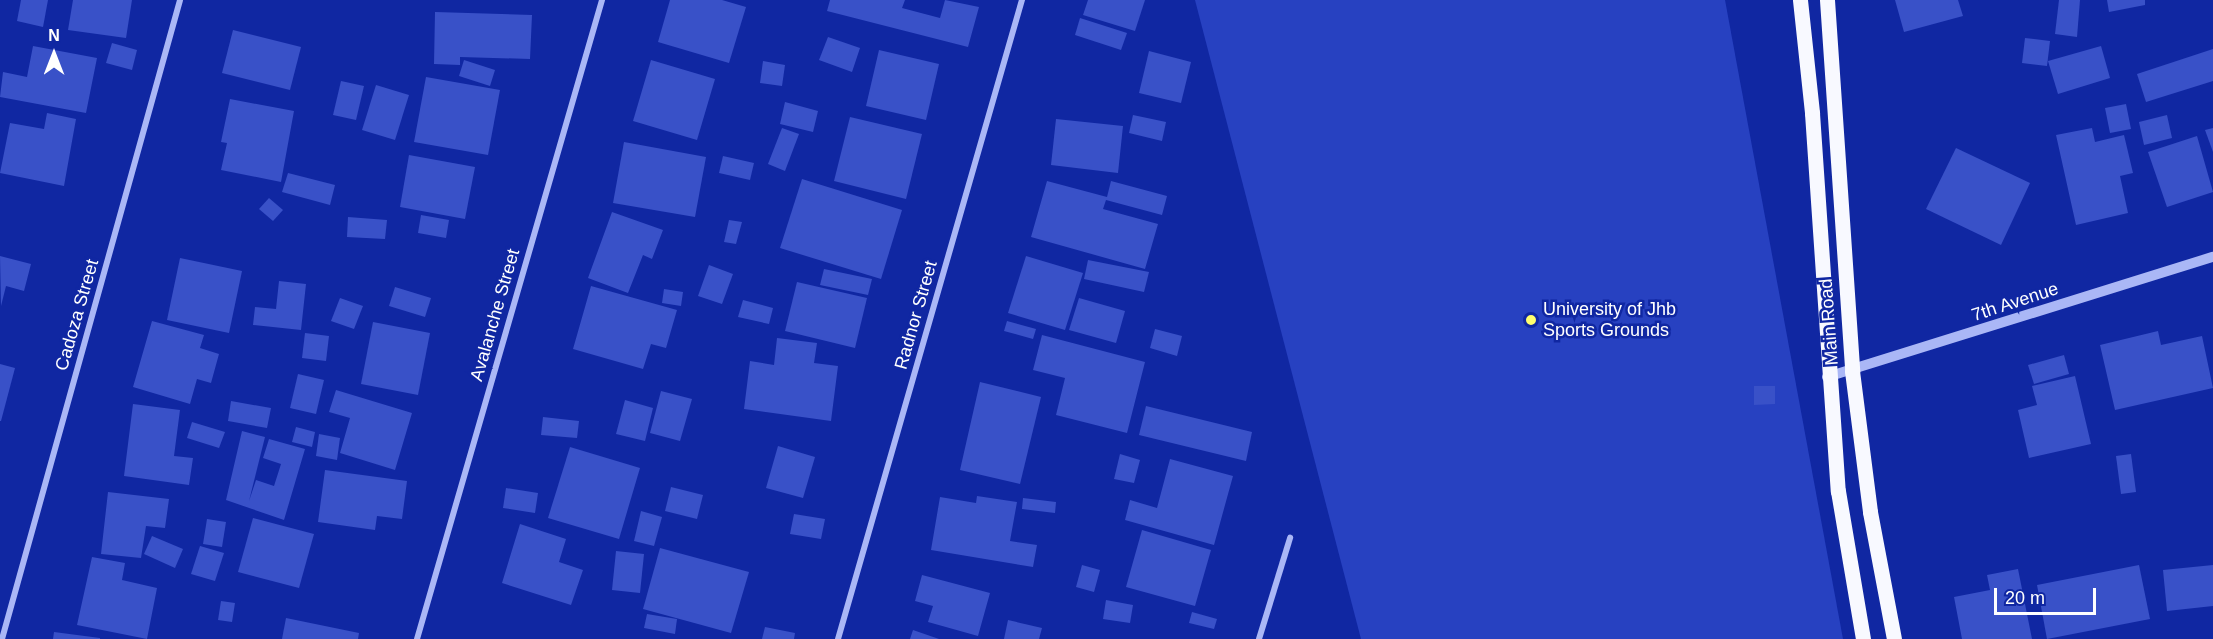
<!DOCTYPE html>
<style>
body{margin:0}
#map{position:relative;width:2213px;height:639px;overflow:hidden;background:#1027a2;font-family:Helvetica,sans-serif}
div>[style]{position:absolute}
.green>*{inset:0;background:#2741c1}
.building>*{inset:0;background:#3951c8}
.minor>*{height:6px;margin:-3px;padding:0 3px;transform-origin:3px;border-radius:3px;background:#aab7f6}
.tertiary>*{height:10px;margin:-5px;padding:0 5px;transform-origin:5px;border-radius:5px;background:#aab7f6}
.primary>*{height:15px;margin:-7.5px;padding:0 7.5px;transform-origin:7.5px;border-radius:7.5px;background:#f8f9ff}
.dots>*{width:16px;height:16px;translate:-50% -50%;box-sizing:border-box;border:3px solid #1027a2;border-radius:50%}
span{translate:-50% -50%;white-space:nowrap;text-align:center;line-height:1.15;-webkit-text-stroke:5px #1027a2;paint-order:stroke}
.street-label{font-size:18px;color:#fff}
.poi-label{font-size:18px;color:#fff}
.left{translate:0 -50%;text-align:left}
.north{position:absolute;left:24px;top:24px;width:60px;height:60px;-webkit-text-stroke:4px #1027a2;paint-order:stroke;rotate:0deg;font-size:16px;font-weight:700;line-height:24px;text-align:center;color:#fff}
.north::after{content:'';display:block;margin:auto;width:21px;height:27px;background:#fff;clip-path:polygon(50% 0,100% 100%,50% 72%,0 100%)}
.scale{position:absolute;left:1994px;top:588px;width:102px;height:27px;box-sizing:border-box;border:3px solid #fff;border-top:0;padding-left:8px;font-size:18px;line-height:21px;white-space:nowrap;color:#fff;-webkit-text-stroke:4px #1027a2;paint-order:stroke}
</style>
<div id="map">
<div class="green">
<div style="clip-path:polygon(1195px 0,1725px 0,1843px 639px,1361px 639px)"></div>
</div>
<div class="building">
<div style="clip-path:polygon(21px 0,48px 0,43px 27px,17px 21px)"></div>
<div style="clip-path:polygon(73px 0,132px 0,126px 38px,68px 30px)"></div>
<div style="clip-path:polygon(670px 0,722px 0,746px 7px,729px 63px,658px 42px)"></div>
<div style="clip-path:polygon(830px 0,905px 0,902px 8px,940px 18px,945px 0,979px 7px,968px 47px,827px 11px)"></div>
<div style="clip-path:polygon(1088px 0,1145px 0,1135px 31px,1083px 15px)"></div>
<div style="clip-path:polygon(1895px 0,1958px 0,1963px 16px,1904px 32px)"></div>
<div style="clip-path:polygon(2059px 0,2080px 0,2077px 37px,2055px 34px)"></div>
<div style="clip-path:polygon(2107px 0,2145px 0,2145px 5px,2109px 12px)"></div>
<div style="clip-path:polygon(435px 12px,532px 15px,530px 59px,460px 57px,460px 65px,434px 64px)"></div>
<div style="clip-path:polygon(1080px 18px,1127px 33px,1121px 50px,1075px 35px)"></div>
<div style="clip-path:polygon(233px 30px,301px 47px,290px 90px,222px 73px)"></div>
<div style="clip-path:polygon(828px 37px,860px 48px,852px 72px,819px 60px)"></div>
<div style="clip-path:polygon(2025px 38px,2050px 41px,2047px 66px,2022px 63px)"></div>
<div style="clip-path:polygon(112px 43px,137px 50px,132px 70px,106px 63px)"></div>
<div style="clip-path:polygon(33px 46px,97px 58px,86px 113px,0 97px,3px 72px,27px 77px)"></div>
<div style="clip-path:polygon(2101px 46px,2110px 78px,2058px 94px,2048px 61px)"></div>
<div style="clip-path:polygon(2213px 49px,2213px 81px,2146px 102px,2137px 74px)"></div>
<div style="clip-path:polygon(879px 50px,939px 64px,926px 120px,866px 106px)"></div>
<div style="clip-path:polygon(1149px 51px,1191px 62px,1181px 103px,1139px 93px)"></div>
<div style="clip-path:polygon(464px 60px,495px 70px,490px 86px,459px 76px)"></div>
<div style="clip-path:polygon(651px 60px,715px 79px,697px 140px,633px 121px)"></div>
<div style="clip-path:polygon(763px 61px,785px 65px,782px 86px,760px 83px)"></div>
<div style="clip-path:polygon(426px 77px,500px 90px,488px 155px,414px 142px)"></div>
<div style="clip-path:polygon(341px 81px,364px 86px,356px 120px,333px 115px)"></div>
<div style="clip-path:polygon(376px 85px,409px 95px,395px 140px,362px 130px)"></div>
<div style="clip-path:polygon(230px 99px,294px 111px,281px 182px,221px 170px,227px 143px,221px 142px)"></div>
<div style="clip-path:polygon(785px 102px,818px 111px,813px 132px,780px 124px)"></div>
<div style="clip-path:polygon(2126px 104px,2131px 129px,2110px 133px,2105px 108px)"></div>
<div style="clip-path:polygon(47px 113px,76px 119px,64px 186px,0 173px,10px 123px,44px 129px)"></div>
<div style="clip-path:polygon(1133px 115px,1166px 122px,1162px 141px,1129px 133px)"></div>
<div style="clip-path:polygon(2167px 115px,2172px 138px,2144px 145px,2139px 122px)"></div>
<div style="clip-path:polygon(850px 117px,922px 134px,906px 199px,834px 181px)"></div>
<div style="clip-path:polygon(1056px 119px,1123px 126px,1118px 173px,1051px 165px)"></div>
<div style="clip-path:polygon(782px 128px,799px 134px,785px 171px,768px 164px)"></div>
<div style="clip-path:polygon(2092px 128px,2095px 142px,2124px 135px,2133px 173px,2120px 176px,2128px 213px,2076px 225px,2056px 135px)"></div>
<div style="clip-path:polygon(2213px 128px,2213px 152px,2205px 130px)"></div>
<div style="clip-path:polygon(2197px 136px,2213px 192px,2167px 207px,2148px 152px)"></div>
<div style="clip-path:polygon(624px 142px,706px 157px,695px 217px,613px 203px)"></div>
<div style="clip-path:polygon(1956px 148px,2030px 183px,2001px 245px,1926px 209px)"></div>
<div style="clip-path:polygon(409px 155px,475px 167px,465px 219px,400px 207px)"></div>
<div style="clip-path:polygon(723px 156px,754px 163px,750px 180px,719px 173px)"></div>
<div style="clip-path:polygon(288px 173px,335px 185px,330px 205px,282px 192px)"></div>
<div style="clip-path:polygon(802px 179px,902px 210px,881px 279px,780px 248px)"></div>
<div style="clip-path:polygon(1047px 181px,1107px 197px,1111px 181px,1167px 196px,1162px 215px,1106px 200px,1103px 209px,1158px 224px,1145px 269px,1031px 237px)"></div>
<div style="clip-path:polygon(269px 198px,283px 210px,273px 221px,259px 209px)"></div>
<div style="clip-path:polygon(612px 212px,663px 230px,652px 259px,643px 255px,628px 293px,588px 278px)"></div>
<div style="clip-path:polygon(421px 215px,449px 220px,446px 238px,418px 233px)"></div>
<div style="clip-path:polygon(348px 217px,387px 220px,385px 239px,347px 237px)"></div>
<div style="clip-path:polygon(729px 220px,742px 222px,736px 244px,724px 242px)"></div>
<div style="clip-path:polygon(0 256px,31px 264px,24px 291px,6px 286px,1px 306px)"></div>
<div style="clip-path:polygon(1026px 256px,1083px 273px,1065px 330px,1008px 313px)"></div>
<div style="clip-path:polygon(180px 258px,242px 271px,229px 333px,167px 320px)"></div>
<div style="clip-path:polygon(1088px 260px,1149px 272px,1144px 292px,1084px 279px)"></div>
<div style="clip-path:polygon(709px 265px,733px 274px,722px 304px,698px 296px)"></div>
<div style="clip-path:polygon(824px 269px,872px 279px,868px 295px,820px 285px)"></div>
<div style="clip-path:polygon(279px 281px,306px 284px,301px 330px,253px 325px,255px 307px,276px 309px)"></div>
<div style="clip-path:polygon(797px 282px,867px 298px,855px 348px,785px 331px)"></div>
<div style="clip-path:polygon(591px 286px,677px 310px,666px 348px,651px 344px,643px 369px,573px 349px)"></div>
<div style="clip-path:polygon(395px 287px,431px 298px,425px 317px,389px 306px)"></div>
<div style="clip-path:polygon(664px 289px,683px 292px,681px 306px,662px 303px)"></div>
<div style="clip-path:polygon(340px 298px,363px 306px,354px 329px,331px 321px)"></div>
<div style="clip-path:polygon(1079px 298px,1125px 311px,1116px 343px,1069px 330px)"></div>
<div style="clip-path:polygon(743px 300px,773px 308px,769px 324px,738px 317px)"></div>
<div style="clip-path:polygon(152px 321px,204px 335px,200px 348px,219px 354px,211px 383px,197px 379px,190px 404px,133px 387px)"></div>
<div style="clip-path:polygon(1007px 321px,1036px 329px,1033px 339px,1004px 331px)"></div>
<div style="clip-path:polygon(373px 322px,430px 333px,418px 395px,361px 384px)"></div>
<div style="clip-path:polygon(1155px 329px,1182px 336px,1177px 356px,1150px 348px)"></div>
<div style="clip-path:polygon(2158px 331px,2161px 345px,2202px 336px,2213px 388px,2115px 410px,2100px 345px)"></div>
<div style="clip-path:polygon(305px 333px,329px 336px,326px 361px,302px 358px)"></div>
<div style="clip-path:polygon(1042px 335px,1145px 362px,1127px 433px,1056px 415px,1065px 378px,1033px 370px)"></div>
<div style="clip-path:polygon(777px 338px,817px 343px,814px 363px,838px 366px,831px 421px,744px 409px,750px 361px,774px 365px)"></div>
<div style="clip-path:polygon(2064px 355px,2069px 374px,2034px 384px,2028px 365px)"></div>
<div style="clip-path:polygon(0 364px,15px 368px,1px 421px,0 421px)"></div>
<div style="clip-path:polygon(298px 374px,324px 380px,316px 414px,290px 408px)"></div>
<div style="clip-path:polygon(2075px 376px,2091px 444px,2029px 458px,2018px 410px,2037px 405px,2032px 386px)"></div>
<div style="clip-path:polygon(980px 382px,1041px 397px,1020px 484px,960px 470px)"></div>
<div style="clip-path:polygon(1754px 386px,1775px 386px,1775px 404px,1754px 405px)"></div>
<div style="clip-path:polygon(336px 390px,412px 413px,395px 470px,340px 453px,350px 418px,329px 412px)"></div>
<div style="clip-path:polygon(661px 391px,692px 399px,680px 441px,650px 433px)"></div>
<div style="clip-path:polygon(625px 400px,653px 408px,645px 441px,616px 434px)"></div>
<div style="clip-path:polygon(231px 401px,271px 408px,267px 428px,228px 421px)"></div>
<div style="clip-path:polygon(133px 404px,180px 410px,174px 456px,193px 458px,189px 485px,124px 476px)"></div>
<div style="clip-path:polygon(1146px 406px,1252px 432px,1246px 461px,1139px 435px)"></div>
<div style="clip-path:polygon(543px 417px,579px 421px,577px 438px,541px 435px)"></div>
<div style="clip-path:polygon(192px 422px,225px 432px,219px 448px,187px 438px)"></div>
<div style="clip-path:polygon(296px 427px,315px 432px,312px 447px,292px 442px)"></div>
<div style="clip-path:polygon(242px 431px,265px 437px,249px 501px,256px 480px,274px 486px,281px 464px,263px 458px,269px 439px,305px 449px,284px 520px,226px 500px)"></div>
<div style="clip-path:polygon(319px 434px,340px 438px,337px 460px,316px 456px)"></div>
<div style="clip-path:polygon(778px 446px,815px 457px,803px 498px,766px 488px)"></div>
<div style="clip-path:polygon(570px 447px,640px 468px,619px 539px,548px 518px)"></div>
<div style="clip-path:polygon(1120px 454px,1140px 460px,1134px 483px,1114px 479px)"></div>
<div style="clip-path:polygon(2131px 454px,2136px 492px,2121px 494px,2116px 456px)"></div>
<div style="clip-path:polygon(1170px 459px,1233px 476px,1214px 545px,1125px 520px,1130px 500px,1157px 508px)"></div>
<div style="clip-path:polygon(325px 470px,407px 481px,402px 519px,377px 516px,375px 530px,318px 522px)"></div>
<div style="clip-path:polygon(671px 487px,703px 495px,697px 519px,665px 511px)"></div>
<div style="clip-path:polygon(506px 488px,538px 493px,535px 513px,503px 508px)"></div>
<div style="clip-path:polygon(108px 492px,169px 499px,165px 528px,146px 526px,141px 558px,101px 554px)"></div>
<div style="clip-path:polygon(977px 496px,1017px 502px,1010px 541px,1037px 545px,1033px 567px,931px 550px,940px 497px,976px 503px)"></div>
<div style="clip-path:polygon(1023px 498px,1056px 502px,1055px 513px,1022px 509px)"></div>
<div style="clip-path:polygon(641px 511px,662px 517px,654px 546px,634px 541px)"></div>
<div style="clip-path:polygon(794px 514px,825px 519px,821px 539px,790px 534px)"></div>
<div style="clip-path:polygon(253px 518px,314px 534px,299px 588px,238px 572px)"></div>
<div style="clip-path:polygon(207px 519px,226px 522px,222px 547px,203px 544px)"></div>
<div style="clip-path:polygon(520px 524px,566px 539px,559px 562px,583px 570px,571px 605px,502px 583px)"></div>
<div style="clip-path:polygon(1142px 530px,1211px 550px,1195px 606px,1126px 587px)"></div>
<div style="clip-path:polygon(152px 536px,183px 549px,175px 568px,144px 554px)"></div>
<div style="clip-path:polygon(200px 546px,224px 553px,215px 581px,191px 574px)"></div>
<div style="clip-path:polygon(660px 548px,749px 572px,731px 633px,643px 609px)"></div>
<div style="clip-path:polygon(616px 551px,644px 554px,640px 593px,612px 590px)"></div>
<div style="clip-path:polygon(92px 557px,125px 563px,122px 580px,157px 588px,147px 639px,77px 625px)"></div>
<div style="clip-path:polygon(1082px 565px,1100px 570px,1094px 592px,1076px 587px)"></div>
<div style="clip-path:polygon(2139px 565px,2150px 619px,2047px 639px,2037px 585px)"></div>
<div style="clip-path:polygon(2213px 565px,2213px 606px,2167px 611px,2163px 570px)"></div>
<div style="clip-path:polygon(2018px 569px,2032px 639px,1962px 639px,1954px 597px,1990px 590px,1987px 575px)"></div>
<div style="clip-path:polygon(922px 575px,990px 593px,978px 636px,928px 622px,933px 606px,915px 601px)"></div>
<div style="clip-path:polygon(1106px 600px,1133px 605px,1130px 623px,1103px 619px)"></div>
<div style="clip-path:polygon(221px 601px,235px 603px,232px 622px,218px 620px)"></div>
<div style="clip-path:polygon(1192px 612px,1217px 619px,1214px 629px,1189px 623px)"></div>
<div style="clip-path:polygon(647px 614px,677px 619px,675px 634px,644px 628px)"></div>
<div style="clip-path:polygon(286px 618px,359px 633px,358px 639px,282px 639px)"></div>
<div style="clip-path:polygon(1008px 620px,1042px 628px,1039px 639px,1004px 639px)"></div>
<div style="clip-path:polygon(765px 627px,795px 633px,794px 639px,762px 639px)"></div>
<div style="clip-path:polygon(913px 630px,939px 639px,910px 639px)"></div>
<div style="clip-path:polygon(54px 632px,100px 638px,100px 639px,53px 639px)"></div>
</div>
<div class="minor">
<div style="left:2px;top:639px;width:663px;rotate:-74.43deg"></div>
<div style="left:417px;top:639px;width:665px;rotate:-73.85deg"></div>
<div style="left:838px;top:639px;width:665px;rotate:-73.94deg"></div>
<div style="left:1259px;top:639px;width:106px;rotate:-72.9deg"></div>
</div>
<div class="tertiary">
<div style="left:1827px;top:377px;width:404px;rotate:-17.3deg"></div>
</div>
<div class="primary">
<div style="left:1800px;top:0;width:114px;rotate:83.9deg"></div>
<div style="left:1812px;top:113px;width:379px;rotate:86.1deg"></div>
<div style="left:1838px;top:491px;width:150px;rotate:80.4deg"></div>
<div style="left:1827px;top:0;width:372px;rotate:86.1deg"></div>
<div style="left:1852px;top:371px;width:142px;rotate:82.7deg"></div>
<div style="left:1870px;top:512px;width:129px;rotate:79.3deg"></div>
</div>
<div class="dots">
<div style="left:1531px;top:320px;background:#fffe6e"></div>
</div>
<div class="street-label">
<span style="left:2015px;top:302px;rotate:-18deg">7th Avenue</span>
<span style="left:77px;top:315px;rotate:-74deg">Cadoza Street</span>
<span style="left:495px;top:315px;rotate:-74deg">Avalanche Street</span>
<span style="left:916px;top:315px;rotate:-74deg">Radnor Street</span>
<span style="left:1829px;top:322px;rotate:-94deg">Main Road</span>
</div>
<div class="poi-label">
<span class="left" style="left:1543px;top:320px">University of Jhb<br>Sports Grounds</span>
</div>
<div class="north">N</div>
<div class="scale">20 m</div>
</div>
